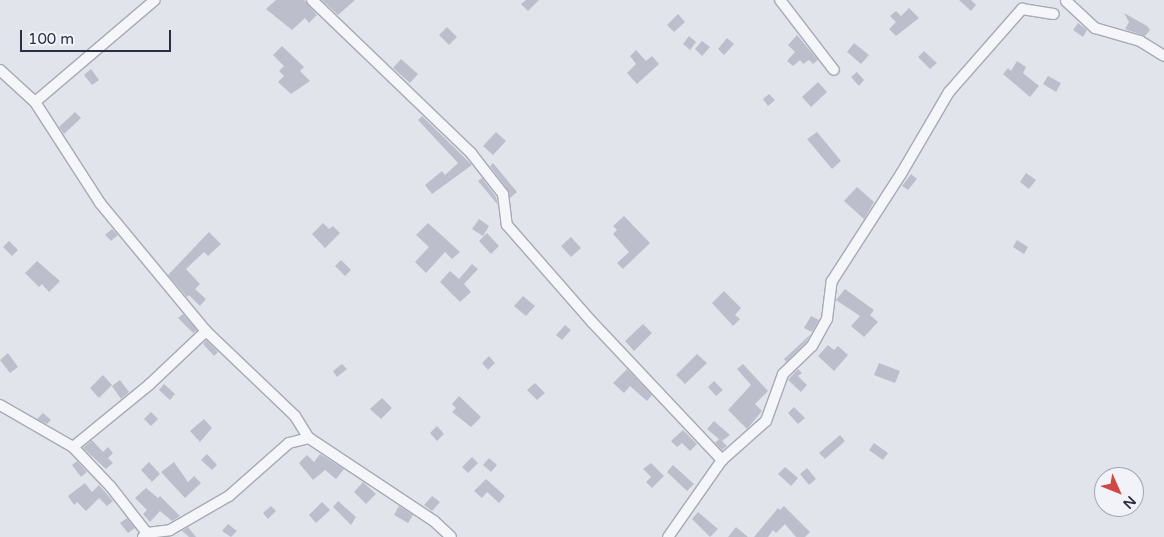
<!DOCTYPE html>
<style>
body{margin:0}
#map{position:relative;width:1164px;height:537px;overflow:hidden;background:#e2e4eb;font-family:"Varela Round",sans-serif}
div>[style]{position:absolute}
.building>*{inset:0;background:#bcbfcb}
.roads{filter:drop-shadow(1px 0 #a7aab5) drop-shadow(-1px 0 #a7aab5) drop-shadow(0 1px #a7aab5) drop-shadow(0 -1px #a7aab5)}
.minor>*{height:10px;margin:-5px;padding:0 5px;transform-origin:5px;border-radius:5px;background:#f5f6f9}
span{translate:-50% -50%;white-space:nowrap;text-align:center;line-height:1.15;-webkit-text-stroke:5px #f2f3f8;paint-order:stroke}
.north{position:absolute;left:1094px;top:467px;width:50px;height:50px;box-sizing:border-box;background:#f2f3f8;border:1px solid #a2a5b0;border-radius:50%;rotate:134deg;font-size:14px;font-weight:700;line-height:20px;text-align:center;color:#2a2f43}
.north::after{content:'';display:block;margin:auto;width:18px;height:22px;background:#d14746;clip-path:polygon(50% 0,100% 100%,50% 72%,0 100%)}
.scale{position:absolute;left:20px;top:30px;width:151px;height:22px;box-sizing:border-box;border:2px solid #2a2f43;border-top:0;padding-left:6px;font-size:15px;line-height:18px;white-space:nowrap;color:#2a2f43;-webkit-text-stroke:4px #f2f3f8;paint-order:stroke}
</style>
<div id="map">
<div class="building">
<div style="clip-path:polygon(276px 0,304px 0,317px 15px,309px 23px,305px 18px,292px 30px,266px 9px)"></div>
<div style="clip-path:polygon(322px 0,355px 0,338px 15px)"></div>
<div style="clip-path:polygon(526px 0,539px 0,528px 11px,521px 4px)"></div>
<div style="clip-path:polygon(959px 0,971px 0,976px 5px,971px 11px)"></div>
<div style="clip-path:polygon(909px 8px,919px 18px,896px 36px,889px 29px,896px 22px,890px 16px,896px 11px,901px 16px)"></div>
<div style="clip-path:polygon(1124px 13px,1147px 26px,1150px 30px,1145px 36px,1125px 29px,1129px 22px)"></div>
<div style="clip-path:polygon(678px 14px,685px 22px,674px 32px,667px 25px)"></div>
<div style="clip-path:polygon(1078px 23px,1087px 30px,1083px 37px,1073px 30px)"></div>
<div style="clip-path:polygon(447px 27px,457px 37px,449px 45px,439px 35px)"></div>
<div style="clip-path:polygon(797px 35px,818px 60px,813px 64px,809px 60px,803px 64px,800px 60px,793px 66px,787px 61px,795px 52px,788px 45px)"></div>
<div style="clip-path:polygon(689px 36px,696px 42px,690px 50px,683px 44px)"></div>
<div style="clip-path:polygon(727px 38px,734px 44px,724px 55px,718px 49px)"></div>
<div style="clip-path:polygon(702px 41px,710px 47px,702px 56px,695px 49px)"></div>
<div style="clip-path:polygon(854px 43px,869px 55px,861px 64px,847px 52px)"></div>
<div style="clip-path:polygon(282px 46px,304px 67px,300px 71px,310px 81px,291px 94px,278px 82px,284px 76px,279px 71px,284px 66px,273px 55px)"></div>
<div style="clip-path:polygon(636px 50px,646px 61px,652px 56px,659px 64px,637px 84px,627px 73px,636px 64px,630px 56px)"></div>
<div style="clip-path:polygon(924px 51px,937px 63px,930px 69px,918px 57px)"></div>
<div style="clip-path:polygon(401px 59px,418px 74px,410px 83px,393px 68px)"></div>
<div style="clip-path:polygon(1017px 61px,1026px 67px,1023px 73px,1039px 86px,1030px 97px,1003px 74px,1008px 68px,1011px 71px)"></div>
<div style="clip-path:polygon(91px 69px,99px 80px,92px 85px,84px 75px)"></div>
<div style="clip-path:polygon(857px 72px,864px 80px,859px 86px,851px 77px)"></div>
<div style="clip-path:polygon(1048px 76px,1061px 83px,1056px 92px,1043px 84px)"></div>
<div style="clip-path:polygon(818px 82px,827px 92px,811px 107px,802px 97px)"></div>
<div style="clip-path:polygon(769px 94px,775px 100px,768px 106px,763px 99px)"></div>
<div style="clip-path:polygon(75px 112px,81px 118px,64px 134px,59px 127px)"></div>
<div style="clip-path:polygon(422px 116px,472px 165px,432px 194px,425px 185px,442px 171px,445px 175px,458px 163px,418px 120px)"></div>
<div style="clip-path:polygon(496px 132px,506px 141px,493px 155px,483px 146px)"></div>
<div style="clip-path:polygon(817px 132px,841px 161px,832px 169px,807px 139px)"></div>
<div style="clip-path:polygon(493px 163px,517px 192px,510px 198px,508px 190px,490px 166px)"></div>
<div style="clip-path:polygon(1026px 173px,1036px 180px,1029px 189px,1020px 182px)"></div>
<div style="clip-path:polygon(911px 174px,917px 179px,908px 190px,902px 186px)"></div>
<div style="clip-path:polygon(482px 178px,496px 197px,498px 205px,478px 181px)"></div>
<div style="clip-path:polygon(857px 187px,874px 202px,864px 219px,844px 201px)"></div>
<div style="clip-path:polygon(624px 216px,650px 243px,623px 269px,617px 263px,629px 252px,613px 234px,617px 230px,613px 226px)"></div>
<div style="clip-path:polygon(479px 219px,489px 226px,483px 236px,472px 229px)"></div>
<div style="clip-path:polygon(323px 223px,329px 229px,333px 226px,340px 233px,325px 248px,312px 234px)"></div>
<div style="clip-path:polygon(428px 223px,460px 252px,452px 259px,445px 252px,426px 273px,415px 262px,429px 247px,416px 235px)"></div>
<div style="clip-path:polygon(112px 229px,118px 235px,111px 241px,105px 235px)"></div>
<div style="clip-path:polygon(209px 232px,221px 244px,208px 256px,204px 252px,186px 269px,200px 284px,195px 289px,206px 299px,200px 306px,189px 295px,187px 297px,168px 275px)"></div>
<div style="clip-path:polygon(487px 233px,499px 246px,491px 254px,479px 241px)"></div>
<div style="clip-path:polygon(571px 237px,581px 248px,571px 257px,561px 246px)"></div>
<div style="clip-path:polygon(1017px 240px,1028px 247px,1024px 254px,1013px 247px)"></div>
<div style="clip-path:polygon(9px 241px,18px 250px,12px 256px,3px 247px)"></div>
<div style="clip-path:polygon(341px 260px,351px 270px,345px 276px,335px 266px)"></div>
<div style="clip-path:polygon(37px 261px,60px 281px,49px 292px,42px 284px,39px 287px,25px 273px)"></div>
<div style="clip-path:polygon(472px 264px,478px 269px,464px 284px,471px 292px,460px 302px,440px 282px,450px 271px,459px 279px)"></div>
<div style="clip-path:polygon(845px 289px,874px 310px,870px 315px,878px 322px,864px 337px,851px 326px,860px 316px,836px 300px)"></div>
<div style="clip-path:polygon(724px 291px,741px 308px,735px 315px,740px 319px,733px 326px,712px 303px)"></div>
<div style="clip-path:polygon(523px 296px,535px 306px,526px 316px,514px 306px)"></div>
<div style="clip-path:polygon(183px 314px,197px 330px,193px 333px,178px 318px)"></div>
<div style="clip-path:polygon(811px 316px,819px 320px,812px 332px,804px 328px)"></div>
<div style="clip-path:polygon(643px 324px,652px 333px,634px 351px,625px 341px)"></div>
<div style="clip-path:polygon(565px 325px,571px 330px,562px 340px,556px 335px)"></div>
<div style="clip-path:polygon(811px 334px,806px 342px,786px 362px,784px 359px)"></div>
<div style="clip-path:polygon(206px 340px,218px 352px,214px 356px,203px 344px)"></div>
<div style="clip-path:polygon(828px 345px,834px 350px,838px 346px,848px 355px,834px 371px,818px 356px)"></div>
<div style="clip-path:polygon(8px 353px,18px 367px,10px 373px,0 360px)"></div>
<div style="clip-path:polygon(697px 354px,707px 363px,685px 384px,676px 375px)"></div>
<div style="clip-path:polygon(489px 356px,495px 363px,488px 370px,482px 363px)"></div>
<div style="clip-path:polygon(879px 363px,900px 371px,895px 383px,874px 375px)"></div>
<div style="clip-path:polygon(342px 364px,347px 369px,337px 377px,333px 371px)"></div>
<div style="clip-path:polygon(743px 364px,768px 391px,755px 404px,762px 411px,747px 429px,728px 410px,751px 385px,737px 369px)"></div>
<div style="clip-path:polygon(627px 369px,652px 395px,647px 401px,630px 386px,624px 393px,613px 383px)"></div>
<div style="clip-path:polygon(798px 369px,802px 373px,798px 376px,807px 385px,801px 392px,788px 380px)"></div>
<div style="clip-path:polygon(103px 375px,112px 385px,99px 398px,90px 388px)"></div>
<div style="clip-path:polygon(120px 380px,129px 392px,121px 399px,112px 386px)"></div>
<div style="clip-path:polygon(714px 381px,723px 390px,716px 396px,708px 387px)"></div>
<div style="clip-path:polygon(535px 383px,545px 393px,537px 400px,527px 390px)"></div>
<div style="clip-path:polygon(164px 384px,175px 394px,170px 400px,159px 390px)"></div>
<div style="clip-path:polygon(459px 396px,481px 417px,471px 427px,452px 412px,456px 408px,452px 404px)"></div>
<div style="clip-path:polygon(382px 398px,392px 408px,381px 419px,370px 409px)"></div>
<div style="clip-path:polygon(794px 407px,805px 418px,798px 424px,788px 413px)"></div>
<div style="clip-path:polygon(151px 412px,158px 419px,151px 426px,144px 419px)"></div>
<div style="clip-path:polygon(43px 413px,51px 420px,47px 424px,37px 419px)"></div>
<div style="clip-path:polygon(204px 419px,212px 428px,200px 442px,190px 431px)"></div>
<div style="clip-path:polygon(714px 421px,730px 435px,722px 441px,727px 446px,722px 450px,715px 443px,719px 439px,707px 429px)"></div>
<div style="clip-path:polygon(437px 426px,444px 434px,437px 441px,430px 433px)"></div>
<div style="clip-path:polygon(683px 430px,697px 444px,690px 451px,682px 443px,677px 447px,671px 441px)"></div>
<div style="clip-path:polygon(840px 435px,845px 441px,825px 459px,819px 453px)"></div>
<div style="clip-path:polygon(92px 440px,103px 452px,108px 447px,113px 453px,108px 458px,113px 463px,106px 469px,83px 448px)"></div>
<div style="clip-path:polygon(874px 443px,888px 453px,883px 460px,869px 450px)"></div>
<div style="clip-path:polygon(207px 454px,217px 465px,212px 470px,201px 460px)"></div>
<div style="clip-path:polygon(320px 454px,344px 469px,336px 479px,325px 470px,313px 480px,299px 463px,307px 455px,314px 462px)"></div>
<div style="clip-path:polygon(472px 457px,478px 463px,468px 473px,462px 467px)"></div>
<div style="clip-path:polygon(489px 458px,497px 465px,491px 472px,483px 465px)"></div>
<div style="clip-path:polygon(77px 461px,87px 472px,81px 477px,72px 465px)"></div>
<div style="clip-path:polygon(149px 462px,160px 474px,152px 482px,141px 470px)"></div>
<div style="clip-path:polygon(174px 462px,188px 482px,194px 476px,201px 483px,185px 498px,161px 472px)"></div>
<div style="clip-path:polygon(651px 463px,664px 476px,652px 488px,646px 482px,651px 477px,643px 469px)"></div>
<div style="clip-path:polygon(673px 465px,694px 484px,687px 491px,667px 472px)"></div>
<div style="clip-path:polygon(785px 467px,798px 478px,791px 486px,778px 474px)"></div>
<div style="clip-path:polygon(807px 468px,816px 479px,809px 485px,800px 474px)"></div>
<div style="clip-path:polygon(486px 479px,505px 496px,499px 503px,487px 492px,482px 498px,474px 491px)"></div>
<div style="clip-path:polygon(363px 482px,376px 494px,366px 504px,354px 492px)"></div>
<div style="clip-path:polygon(85px 483px,92px 492px,99px 485px,113px 501px,107px 506px,99px 498px,86px 511px,77px 502px,74px 505px,68px 496px)"></div>
<div style="clip-path:polygon(146px 488px,158px 498px,160px 496px,180px 516px,172px 521px,160px 511px,150px 522px,143px 514px,147px 510px,135px 498px)"></div>
<div style="clip-path:polygon(432px 496px,440px 502px,432px 511px,424px 505px)"></div>
<div style="clip-path:polygon(338px 501px,356px 517px,351px 525px,333px 507px)"></div>
<div style="clip-path:polygon(322px 502px,330px 510px,316px 523px,309px 515px)"></div>
<div style="clip-path:polygon(271px 506px,276px 511px,268px 519px,263px 513px)"></div>
<div style="clip-path:polygon(399px 506px,413px 515px,408px 523px,394px 515px)"></div>
<div style="clip-path:polygon(784px 506px,810px 532px,805px 537px,796px 537px,785px 524px,776px 533px,773px 530px,768px 537px,754px 537px,778px 508px,780px 510px)"></div>
<div style="clip-path:polygon(698px 512px,718px 529px,710px 537px,692px 519px)"></div>
<div style="clip-path:polygon(127px 518px,135px 528px,128px 533px,120px 523px)"></div>
<div style="clip-path:polygon(228px 524px,237px 531px,231px 537px,222px 531px)"></div>
<div style="clip-path:polygon(188px 527px,196px 537px,189px 537px,182px 531px)"></div>
<div style="clip-path:polygon(736px 527px,748px 537px,728px 537px)"></div>
</div>
<div class="roads">
<div class="minor">
<div style="left:312px;top:0;width:221px;rotate:43.9deg"></div>
<div style="left:471px;top:153px;width:52px;rotate:52deg"></div>
<div style="left:503px;top:194px;width:31px;rotate:83deg"></div>
<div style="left:507px;top:225px;width:129px;rotate:48.8deg"></div>
<div style="left:592px;top:322px;width:190px;rotate:46.7deg"></div>
<div style="left:722px;top:460px;width:94px;rotate:125deg"></div>
<div style="left:780px;top:0;width:88px;rotate:52.4deg"></div>
<div style="left:1066px;top:1px;width:40px;rotate:43deg"></div>
<div style="left:1095px;top:28px;width:47px;rotate:16.1deg"></div>
<div style="left:1140px;top:41px;width:28px;rotate:32deg"></div>
<div style="left:0;top:70px;width:47px;rotate:42.4deg"></div>
<div style="left:35px;top:102px;width:157px;rotate:-40.4deg"></div>
<div style="left:35px;top:102px;width:120px;rotate:57.2deg"></div>
<div style="left:100px;top:203px;width:166px;rotate:50.4deg"></div>
<div style="left:206px;top:331px;width:123px;rotate:43.7deg"></div>
<div style="left:295px;top:416px;width:26px;rotate:58deg"></div>
<div style="left:0;top:405px;width:84px;rotate:29.9deg"></div>
<div style="left:73px;top:447px;width:55px;rotate:46.5deg"></div>
<div style="left:111px;top:487px;width:58px;rotate:52deg"></div>
<div style="left:73px;top:447px;width:99px;rotate:-39.3deg"></div>
<div style="left:150px;top:384px;width:77px;rotate:-43.4deg"></div>
<div style="left:722px;top:460px;width:59px;rotate:-41.6deg"></div>
<div style="left:766px;top:421px;width:50px;rotate:-70.1deg"></div>
<div style="left:783px;top:374px;width:40px;rotate:-44deg"></div>
<div style="left:812px;top:346px;width:31px;rotate:-61deg"></div>
<div style="left:827px;top:319px;width:38px;rotate:-83deg"></div>
<div style="left:832px;top:281px;width:127px;rotate:-57.2deg"></div>
<div style="left:901px;top:174px;width:95px;rotate:-59.7deg"></div>
<div style="left:949px;top:92px;width:111px;rotate:-48.7deg"></div>
<div style="left:1022px;top:9px;width:32px;rotate:9deg"></div>
<div style="left:143px;top:537px;width:6px;rotate:-45deg"></div>
<div style="left:147px;top:533px;width:23px;rotate:-7deg"></div>
<div style="left:170px;top:530px;width:68px;rotate:-30deg"></div>
<div style="left:229px;top:496px;width:80px;rotate:-41.5deg"></div>
<div style="left:289px;top:443px;width:21px;rotate:-14deg"></div>
<div style="left:309px;top:438px;width:150px;rotate:33.6deg"></div>
<div style="left:434px;top:521px;width:23px;rotate:43deg"></div>
</div>
</div>
<div class="north">N</div>
<div class="scale">100 m</div>
</div>
